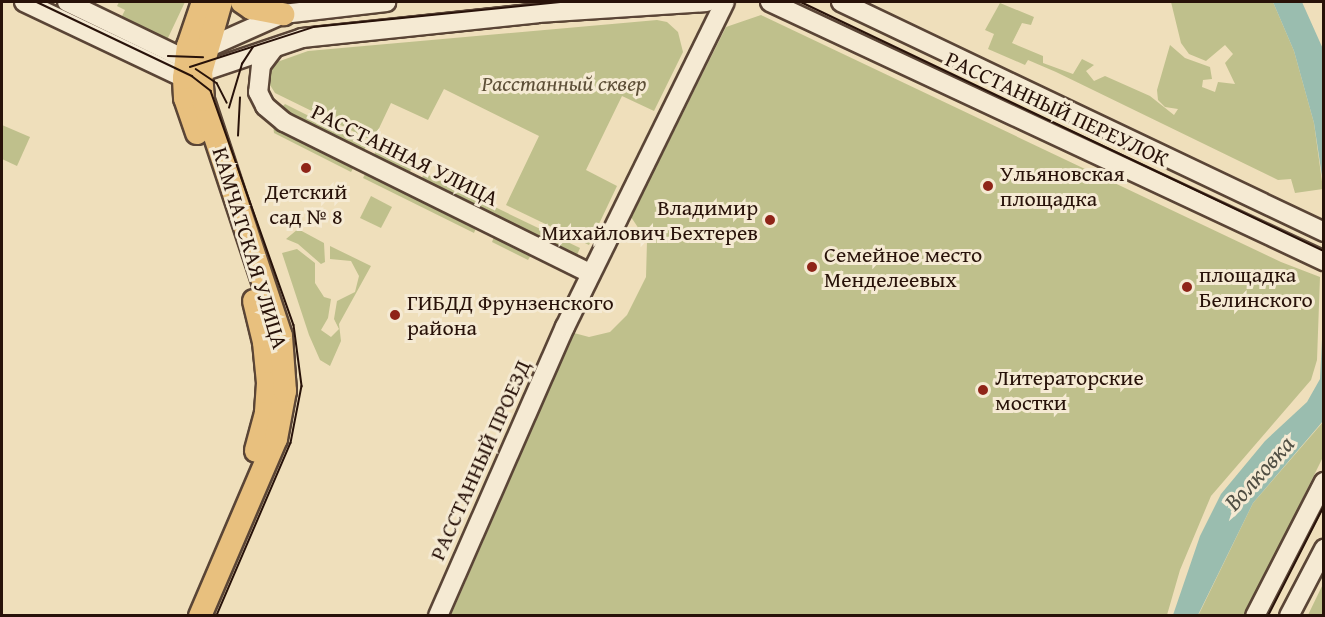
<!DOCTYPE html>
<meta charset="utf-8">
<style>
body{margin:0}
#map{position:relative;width:1325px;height:617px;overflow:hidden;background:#efdfbb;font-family:"Gentium Book Plus",serif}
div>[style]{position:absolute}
.green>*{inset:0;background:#bfc08c}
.water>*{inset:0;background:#9abdaf}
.roads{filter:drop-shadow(2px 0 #5a4536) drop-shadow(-2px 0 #5a4536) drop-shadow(0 2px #5a4536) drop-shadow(0 -2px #5a4536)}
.minor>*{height:18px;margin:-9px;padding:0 9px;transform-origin:9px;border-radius:9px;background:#f5ead3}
.major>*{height:22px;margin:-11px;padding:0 11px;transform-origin:11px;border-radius:11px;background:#e8c07e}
.tram>*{height:1.5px;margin:-0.75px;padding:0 0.75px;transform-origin:0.75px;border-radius:0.75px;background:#281209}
.dots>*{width:16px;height:16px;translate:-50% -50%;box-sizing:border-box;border:3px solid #f5ead3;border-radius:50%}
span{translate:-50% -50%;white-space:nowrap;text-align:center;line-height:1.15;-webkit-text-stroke:6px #f5ead3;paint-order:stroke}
.park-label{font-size:22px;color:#5d4f37;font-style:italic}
.street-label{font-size:22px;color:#281209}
.poi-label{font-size:22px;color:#281209}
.left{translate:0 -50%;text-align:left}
.right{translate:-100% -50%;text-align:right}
.water-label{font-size:24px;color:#504e43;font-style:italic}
.frame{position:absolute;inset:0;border:3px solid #281209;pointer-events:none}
</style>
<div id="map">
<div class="green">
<div style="clip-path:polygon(119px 2px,185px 2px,167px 40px,121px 18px,125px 10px,117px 6px)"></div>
<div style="clip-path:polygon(1171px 2px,1273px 2px,1294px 51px,1314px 123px,1323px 189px,1295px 193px,1291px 179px,1278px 180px,1056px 72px,1028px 60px,1025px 65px,988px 49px,994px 34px,985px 30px,1000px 3px,1034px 17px,1031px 25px,1022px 23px,1012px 43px,1043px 56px,1043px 63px,1073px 74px,1082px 59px,1094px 65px,1086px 71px,1094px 81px,1105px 76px,1150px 96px,1174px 115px,1178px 109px,1165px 107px,1158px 100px,1157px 90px,1170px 45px,1185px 58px,1210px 67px,1212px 79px,1203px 80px,1202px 87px,1215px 92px,1218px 82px,1235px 84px,1225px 63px,1233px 54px,1225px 45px,1206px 61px,1189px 54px,1181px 43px)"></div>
<div style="clip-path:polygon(761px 15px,1281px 262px,1320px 277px,1317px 360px,1311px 380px,1211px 496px,1180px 570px,1167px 615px,451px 615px,574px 333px,589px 337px,610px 332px,627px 315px,646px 277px,647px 241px,631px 217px,726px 27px)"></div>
<div style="clip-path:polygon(657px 20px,667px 22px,678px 32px,683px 52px,654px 111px,622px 96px,586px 170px,617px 186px,589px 245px,506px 205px,539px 136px,444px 89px,428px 120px,391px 103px,373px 141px,275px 93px,270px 85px,271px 71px,277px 62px,308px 51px)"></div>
<div style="clip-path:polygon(285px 104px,367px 145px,364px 150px,280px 109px)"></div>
<div style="clip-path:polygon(273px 124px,354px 167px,351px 172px,274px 133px)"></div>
<div style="clip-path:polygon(2px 125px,30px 137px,17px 166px,2px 159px)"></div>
<div style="clip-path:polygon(376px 150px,412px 168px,409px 173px,374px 155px)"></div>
<div style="clip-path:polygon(366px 172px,476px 228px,474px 233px,363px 178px)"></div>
<div style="clip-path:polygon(424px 173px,580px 248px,577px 255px,422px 178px)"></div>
<div style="clip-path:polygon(371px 196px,392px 207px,381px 228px,360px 218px)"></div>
<div style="clip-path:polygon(298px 229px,324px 243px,325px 262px,321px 264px,298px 244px,286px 239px)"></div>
<div style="clip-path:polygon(494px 237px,531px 255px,528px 260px,492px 242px)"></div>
<div style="clip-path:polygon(330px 246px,371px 266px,339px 324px,341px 341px,330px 366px,320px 360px,309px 335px,282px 253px,297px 249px,315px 263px,315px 283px,324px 297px,331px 299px,328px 318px,321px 330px,331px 337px,339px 329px,334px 319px,337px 301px,355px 292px,359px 276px,351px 261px,330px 259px)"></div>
<div style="clip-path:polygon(1323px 422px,1323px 457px,1245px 615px,1198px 616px,1253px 503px)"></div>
<div style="clip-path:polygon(1323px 584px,1323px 615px,1307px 615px,1308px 615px)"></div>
</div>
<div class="water">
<div style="clip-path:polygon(1273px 2px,1302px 2px,1323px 49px,1323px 183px,1314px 123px,1294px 51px)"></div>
<div style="clip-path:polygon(1323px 319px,1323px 421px,1253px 503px,1198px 615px,1173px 615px,1200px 536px,1221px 494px,1265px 441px,1307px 402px,1320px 379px)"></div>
</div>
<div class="roads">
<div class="minor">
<div style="left:24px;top:2px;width:177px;rotate:25.4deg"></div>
<div style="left:184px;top:78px;width:125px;rotate:-18.7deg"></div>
<div style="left:302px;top:38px;width:237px;rotate:-6deg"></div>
<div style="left:538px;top:13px;width:169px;rotate:-3.7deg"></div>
<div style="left:67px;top:2px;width:131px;rotate:25.8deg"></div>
<div style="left:185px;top:59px;width:13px;rotate:42deg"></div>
<div style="left:770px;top:2px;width:612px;rotate:25.06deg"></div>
<div style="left:841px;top:2px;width:535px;rotate:25.46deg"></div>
<div style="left:274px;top:48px;width:21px;rotate:127deg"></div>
<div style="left:261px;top:65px;width:27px;rotate:96deg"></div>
<div style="left:258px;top:92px;width:16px;rotate:63deg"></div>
<div style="left:265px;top:106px;width:25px;rotate:40deg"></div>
<div style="left:284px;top:122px;width:341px;rotate:26.3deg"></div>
<div style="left:200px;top:51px;width:91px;rotate:-24deg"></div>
<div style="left:283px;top:14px;width:104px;rotate:-6.6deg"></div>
<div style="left:438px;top:616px;width:316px;rotate:-66.3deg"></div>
<div style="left:565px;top:327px;width:362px;rotate:-63.8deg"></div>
<div style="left:1255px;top:616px;width:151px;rotate:-62.8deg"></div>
<div style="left:1289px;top:616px;width:76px;rotate:-62.4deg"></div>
</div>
<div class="major">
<div style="left:242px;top:2px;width:11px;rotate:34deg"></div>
<div style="left:251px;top:8px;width:33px;rotate:11deg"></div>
<div style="left:197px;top:133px;width:37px;rotate:-109deg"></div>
<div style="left:185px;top:98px;width:20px;rotate:-93deg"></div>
<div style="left:184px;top:78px;width:32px;rotate:-83deg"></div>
<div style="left:188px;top:46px;width:46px;rotate:-71.2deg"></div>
<div style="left:254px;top:301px;width:42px;rotate:76.3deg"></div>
<div style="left:264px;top:342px;width:41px;rotate:84.4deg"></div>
<div style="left:268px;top:383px;width:30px;rotate:94deg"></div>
<div style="left:266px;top:413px;width:39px;rotate:105deg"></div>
<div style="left:200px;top:616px;width:193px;rotate:-66.8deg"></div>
<div style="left:276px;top:439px;width:49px;rotate:-79.4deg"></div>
<div style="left:285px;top:391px;width:55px;rotate:-94.2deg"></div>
<div style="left:281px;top:336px;width:249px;rotate:-108.3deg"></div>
<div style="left:203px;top:100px;width:28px;rotate:-94deg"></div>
<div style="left:201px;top:72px;width:73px;rotate:-74.1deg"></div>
</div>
</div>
<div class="tram">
<div style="left:37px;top:2px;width:172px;rotate:25.5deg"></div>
<div style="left:192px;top:76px;width:24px;rotate:38deg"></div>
<div style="left:211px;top:91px;width:248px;rotate:70.5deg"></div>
<div style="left:294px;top:325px;width:62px;rotate:82.5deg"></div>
<div style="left:302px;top:386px;width:58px;rotate:100.9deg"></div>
<div style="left:291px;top:443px;width:188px;rotate:113.2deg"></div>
<div style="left:801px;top:2px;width:579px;rotate:25.46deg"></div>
<div style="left:168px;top:56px;width:35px;rotate:2deg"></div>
<div style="left:190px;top:67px;width:130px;rotate:-17.9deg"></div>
<div style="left:314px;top:27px;width:249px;rotate:-5.8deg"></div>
<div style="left:196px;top:69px;width:25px;rotate:34deg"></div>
<div style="left:217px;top:83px;width:22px;rotate:63deg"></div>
<div style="left:229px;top:108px;width:46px;rotate:-73.5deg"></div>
<div style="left:242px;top:64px;width:20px;rotate:-57deg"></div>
<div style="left:238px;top:136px;width:38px;rotate:-87deg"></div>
<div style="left:1268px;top:616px;width:123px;rotate:-63deg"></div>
</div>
<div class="dots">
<div style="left:306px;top:168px;background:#8f2418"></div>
<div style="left:988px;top:186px;background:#8f2418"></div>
<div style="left:770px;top:220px;background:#8f2418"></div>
<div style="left:812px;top:267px;background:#8f2418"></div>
<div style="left:1187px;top:287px;background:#8f2418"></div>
<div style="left:395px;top:315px;background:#8f2418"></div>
<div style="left:983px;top:390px;background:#8f2418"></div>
</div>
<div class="park-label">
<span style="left:564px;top:84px">Расстанный сквер</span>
</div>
<div class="street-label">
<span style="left:1057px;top:109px;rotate:25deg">РАССТАННЫЙ ПЕРЕУЛОК</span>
<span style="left:405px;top:155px;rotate:26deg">РАССТАННАЯ УЛИЦА</span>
<span style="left:250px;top:248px;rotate:73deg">КАМЧАТСКАЯ УЛИЦА</span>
<span style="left:480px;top:460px;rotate:-66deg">РАССТАННЫЙ ПРОЕЗД</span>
</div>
<div class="poi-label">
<span class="left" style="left:1000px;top:186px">Ульяновская<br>площадка</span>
<span style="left:306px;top:204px">Детский<br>сад № 8</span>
<span class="right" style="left:758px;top:220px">Владимир<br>Михайлович Бехтерев</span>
<span class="left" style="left:824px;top:267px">Семейное место<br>Менделеевых</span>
<span class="left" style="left:1199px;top:287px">площадка<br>Белинского</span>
<span class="left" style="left:407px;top:315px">ГИБДД Фрунзенского<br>района</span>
<span class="left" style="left:995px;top:390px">Литераторские<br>мостки</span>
</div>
<div class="water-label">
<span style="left:1259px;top:473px;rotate:-48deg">Волковка</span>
</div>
<div class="frame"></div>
</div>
